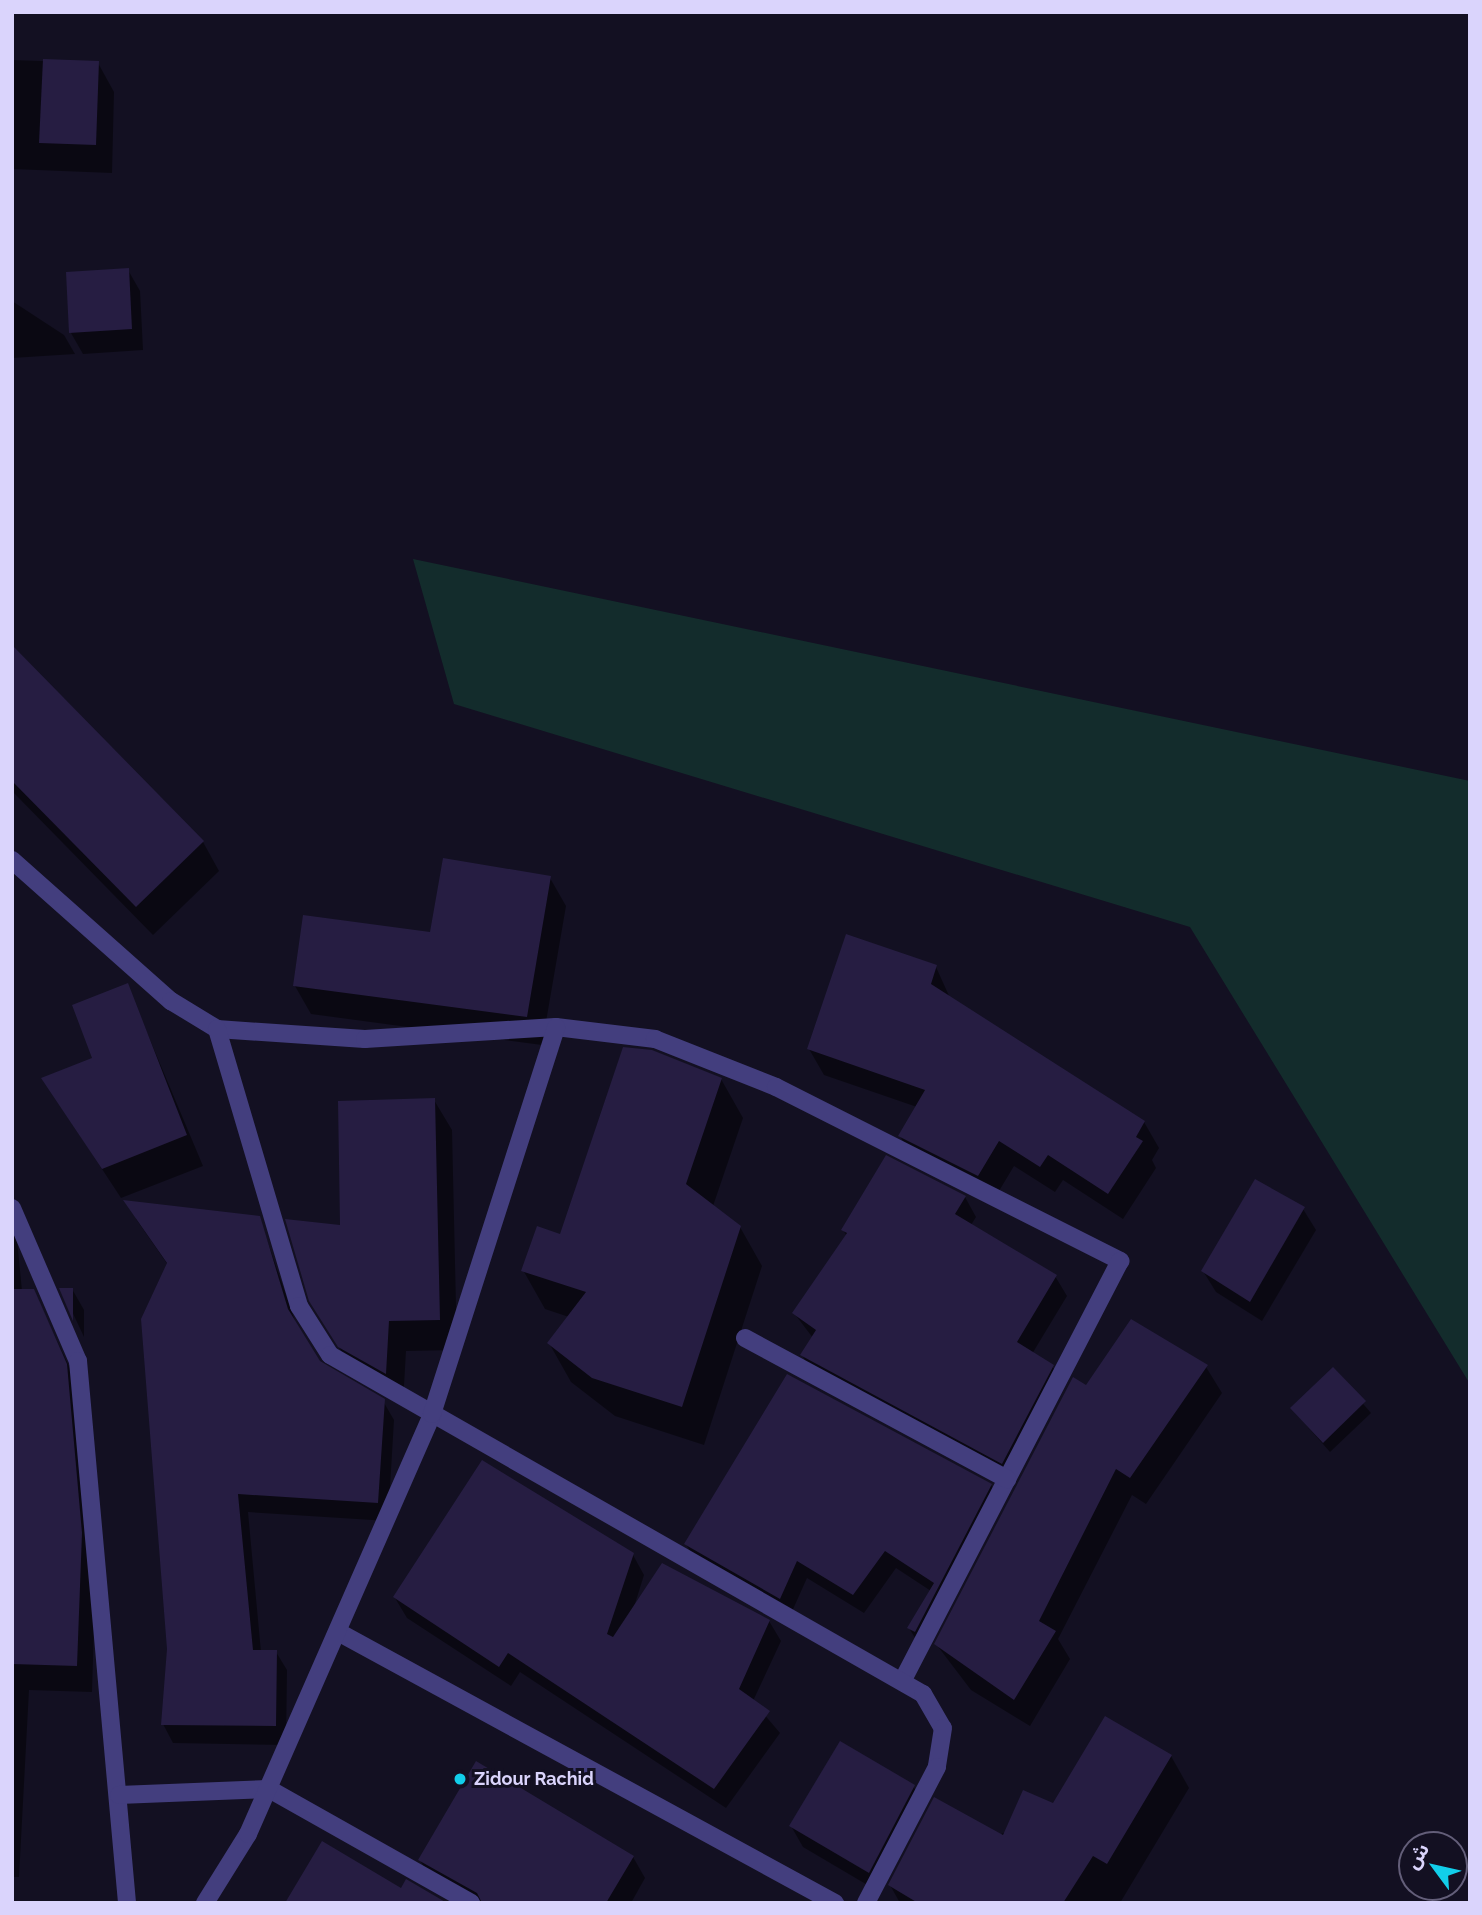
<!DOCTYPE html>
<meta charset="utf-8">
<style>
body{margin:0}
#map{position:relative;width:1482px;height:1915px;overflow:hidden;background:#131022;font-family:Raleway,"Noto Sans Arabic",sans-serif}
div>[style]{position:absolute}
.green>*{inset:0;background:#132c2c}
.shadow>*{inset:0;background:#0007}
.building>*{inset:0;background:#261d42}
.minor>*{height:18px;margin:-9px;padding:0 9px;transform-origin:9px;border-radius:9px;background:#433e7e}
.dots>*{width:19px;height:19px;translate:-50% -50%;box-sizing:border-box;border:4px solid #131022;border-radius:50%}
span{translate:-50% -50%;white-space:nowrap;text-align:center;line-height:1.15;-webkit-text-stroke:6px #131022;paint-order:stroke}
.poi-label{font-size:18px;color:#dad4fc;font-weight:700}
.left{translate:0 -50%;text-align:left}
.frame{position:absolute;inset:0;border:14px solid #dad4fc;pointer-events:none}
.north{position:absolute;left:1398px;top:1831px;width:70px;height:70px;box-sizing:border-box;background:#131022;border:2px solid #635e79;border-radius:50%;rotate:303deg;font-size:19px;font-weight:700;line-height:28px;text-align:center;color:#dad4fc}
.north::after{content:'';display:block;margin:auto;width:24px;height:32px;background:#12ceea;clip-path:polygon(50% 0,100% 100%,50% 72%,0 100%)}
</style>
<div id="map">
<div class="green">
<div style="clip-path:polygon(413px 559px,1470px 781px,1470px 1384px,1190px 927px,454px 704px)"></div>
</div>
<div class="shadow">
<div style="clip-path:polygon(12px 60px,98px 63px,114px 92px,112px 173px,12px 169px)"></div>
<div style="clip-path:polygon(128px 270px,140px 291px,143px 350px,83px 354px,71px 333px)"></div>
<div style="clip-path:polygon(12px 301px,64px 335px,75px 354px,12px 358px)"></div>
<div style="clip-path:polygon(12px 647px,203px 842px,219px 871px,153px 935px,12px 791px)"></div>
<div style="clip-path:polygon(550px 878px,566px 906px,542px 1045px,311px 1014px,295px 986px,432px 934px)"></div>
<div style="clip-path:polygon(936px 967px,950px 998px,1144px 1122px,1159px 1148px,1152px 1160px,1156px 1168px,1123px 1219px,1063px 1180px,1055px 1192px,1014px 1166px,993px 1201px,915px 1162px,900px 1136px,917px 1107px,824px 1075px,809px 1049px)"></div>
<div style="clip-path:polygon(127px 985px,203px 1166px,121px 1198px,43px 1079px,95px 1059px)"></div>
<div style="clip-path:polygon(721px 1079px,743px 1118px,713px 1206px,740px 1227px,762px 1266px,704px 1445px,615px 1416px,571px 1382px,549px 1343px,569px 1317px,545px 1309px,523px 1270px)"></div>
<div style="clip-path:polygon(434px 1100px,452px 1130px,457px 1350px,406px 1351px,403px 1403px,358px 1377px,329px 1332px,342px 1227px)"></div>
<div style="clip-path:polygon(12px 1187px,22px 1291px,33px 1290px,81px 1392px,96px 1561px,92px 1692px,29px 1690px,19px 1877px,12px 1877px)"></div>
<div style="clip-path:polygon(965px 1197px,976px 1217px,971px 1225px,1055px 1276px,1067px 1296px,1032px 1354px,1052px 1366px,1064px 1386px,1014px 1482px,813px 1374px,802px 1355px,813px 1338px,794px 1313px,847px 1236px,843px 1230px)"></div>
<div style="clip-path:polygon(1303px 1209px,1316px 1230px,1262px 1321px,1216px 1292px,1203px 1271px)"></div>
<div style="clip-path:polygon(259px 1217px,297px 1327px,319px 1362px,383px 1401px,394px 1420px,388px 1521px,248px 1512px,261px 1652px,276px 1652px,287px 1670px,286px 1745px,173px 1743px,163px 1724px,169px 1649px,168px 1265px,136px 1219px)"></div>
<div style="clip-path:polygon(72px 1289px,84px 1310px,84px 1337px,62px 1290px)"></div>
<div style="clip-path:polygon(1206px 1367px,1222px 1393px,1146px 1504px,1132px 1495px,1058px 1639px,1070px 1659px,1030px 1726px,971px 1690px,936px 1644px,1087px 1388px)"></div>
<div style="clip-path:polygon(1333px 1369px,1371px 1413px,1330px 1452px,1292px 1409px)"></div>
<div style="clip-path:polygon(991px 1485px,1001px 1503px,920px 1646px,909px 1628px,931px 1591px,896px 1568px,864px 1613px,807px 1578px,790px 1616px,697px 1563px,686px 1544px)"></div>
<div style="clip-path:polygon(633px 1555px,644px 1575px,634px 1607px,769px 1621px,781px 1641px,753px 1701px,780px 1733px,726px 1808px,520px 1672px,511px 1686px,407px 1618px,395px 1598px)"></div>
<div style="clip-path:polygon(1171px 1756px,1189px 1788px,1120px 1903px,900px 1903px,890px 1885px)"></div>
<div style="clip-path:polygon(913px 1786px,926px 1807px,881px 1893px,803px 1847px,791px 1826px)"></div>
<div style="clip-path:polygon(633px 1857px,645px 1878px,631px 1903px,471px 1903px,432px 1881px,420px 1860px)"></div>
</div>
<div class="building">
<div style="clip-path:polygon(43px 59px,99px 61px,96px 145px,39px 143px)"></div>
<div style="clip-path:polygon(129px 268px,132px 329px,69px 333px,66px 272px)"></div>
<div style="clip-path:polygon(12px 645px,204px 841px,136px 907px,12px 781px)"></div>
<div style="clip-path:polygon(443px 858px,551px 876px,527px 1017px,293px 986px,303px 915px,430px 932px)"></div>
<div style="clip-path:polygon(846px 934px,937px 965px,931px 984px,1145px 1121px,1136px 1137px,1143px 1141px,1108px 1194px,1048px 1155px,1040px 1167px,999px 1141px,978px 1176px,898px 1136px,925px 1090px,807px 1049px)"></div>
<div style="clip-path:polygon(128px 983px,187px 1135px,102px 1169px,41px 1078px,92px 1058px,72px 1005px)"></div>
<div style="clip-path:polygon(623px 1047px,652px 1050px,722px 1078px,686px 1184px,741px 1226px,682px 1407px,592px 1378px,547px 1343px,586px 1292px,521px 1271px,537px 1226px,560px 1234px)"></div>
<div style="clip-path:polygon(435px 1098px,440px 1320px,389px 1321px,386px 1374px,338px 1347px,309px 1301px,285px 1219px,340px 1225px,338px 1101px)"></div>
<div style="clip-path:polygon(886px 1155px,966px 1196px,955px 1214px,1057px 1275px,1017px 1342px,1054px 1365px,1002px 1464px,800px 1355px,816px 1330px,792px 1313px,847px 1233px,841px 1230px)"></div>
<div style="clip-path:polygon(1255px 1179px,1305px 1207px,1250px 1302px,1201px 1271px)"></div>
<div style="clip-path:polygon(123px 1200px,260px 1216px,288px 1309px,320px 1361px,385px 1399px,378px 1503px,238px 1494px,253px 1650px,277px 1650px,276px 1726px,161px 1725px,167px 1649px,141px 1319px,167px 1263px)"></div>
<div style="clip-path:polygon(59px 1288px,73px 1288px,73px 1321px)"></div>
<div style="clip-path:polygon(12px 1289px,34px 1289px,67px 1364px,82px 1533px,77px 1666px,12px 1664px)"></div>
<div style="clip-path:polygon(1131px 1319px,1208px 1365px,1130px 1478px,1116px 1469px,1039px 1621px,1056px 1631px,1014px 1700px,934px 1644px,1073px 1377px,1086px 1385px)"></div>
<div style="clip-path:polygon(1333px 1367px,1366px 1401px,1323px 1443px,1290px 1408px)"></div>
<div style="clip-path:polygon(787px 1374px,992px 1484px,915px 1632px,907px 1628px,934px 1583px,885px 1551px,853px 1595px,797px 1561px,780px 1599px,684px 1544px)"></div>
<div style="clip-path:polygon(482px 1460px,634px 1553px,607px 1634px,613px 1637px,662px 1563px,770px 1620px,739px 1689px,770px 1711px,714px 1789px,508px 1653px,499px 1667px,393px 1597px)"></div>
<div style="clip-path:polygon(1105px 1716px,1172px 1755px,1107px 1864px,1093px 1856px,1063px 1903px,918px 1903px,888px 1885px,934px 1797px,1003px 1835px,1023px 1790px,1053px 1803px)"></div>
<div style="clip-path:polygon(840px 1741px,915px 1785px,869px 1873px,789px 1826px)"></div>
<div style="clip-path:polygon(476px 1761px,634px 1856px,606px 1903px,482px 1903px,477px 1893px,418px 1860px)"></div>
<div style="clip-path:polygon(322px 1841px,401px 1888px,406px 1879px,447px 1903px,285px 1903px)"></div>
</div>
<div class="minor">
<div style="left:12px;top:860px;width:213px;rotate:41.6deg"></div>
<div style="left:171px;top:1001px;width:54px;rotate:31.3deg"></div>
<div style="left:217px;top:1029px;width:148px;rotate:3.9deg"></div>
<div style="left:365px;top:1039px;width:191px;rotate:-3.6deg"></div>
<div style="left:556px;top:1027px;width:100px;rotate:6.9deg"></div>
<div style="left:655px;top:1039px;width:130px;rotate:21.6deg"></div>
<div style="left:776px;top:1087px;width:386px;rotate:26.8deg"></div>
<div style="left:1120px;top:1261px;width:472px;rotate:117.4deg"></div>
<div style="left:217px;top:1029px;width:289px;rotate:73.5deg"></div>
<div style="left:299px;top:1306px;width:58px;rotate:57.7deg"></div>
<div style="left:330px;top:1355px;width:683px;rotate:29.76deg"></div>
<div style="left:923px;top:1694px;width:39px;rotate:60deg"></div>
<div style="left:943px;top:1728px;width:39px;rotate:99deg"></div>
<div style="left:937px;top:1767px;width:153px;rotate:117.6deg"></div>
<div style="left:12px;top:1208px;width:167px;rotate:66.7deg"></div>
<div style="left:78px;top:1361px;width:544px;rotate:84.83deg"></div>
<div style="left:745px;top:1338px;width:298px;rotate:28.3deg"></div>
<div style="left:340px;top:1633px;width:564px;rotate:28.61deg"></div>
<div style="left:119px;top:1795px;width:150px;rotate:-2.3deg"></div>
<div style="left:269px;top:1789px;width:232px;rotate:29.4deg"></div>
<div style="left:205px;top:1903px;width:81px;rotate:-58.1deg"></div>
<div style="left:248px;top:1834px;width:459px;rotate:-66.3deg"></div>
<div style="left:432px;top:1414px;width:406px;rotate:-72.2deg"></div>
</div>
<div class="dots">
<div style="left:460px;top:1779px;background:#12ceea"></div>
</div>
<div class="poi-label">
<span class="left" style="left:474px;top:1779px">Zidour Rachid</span>
</div>
<div class="frame"></div>
<div class="north">ش</div>
</div>
